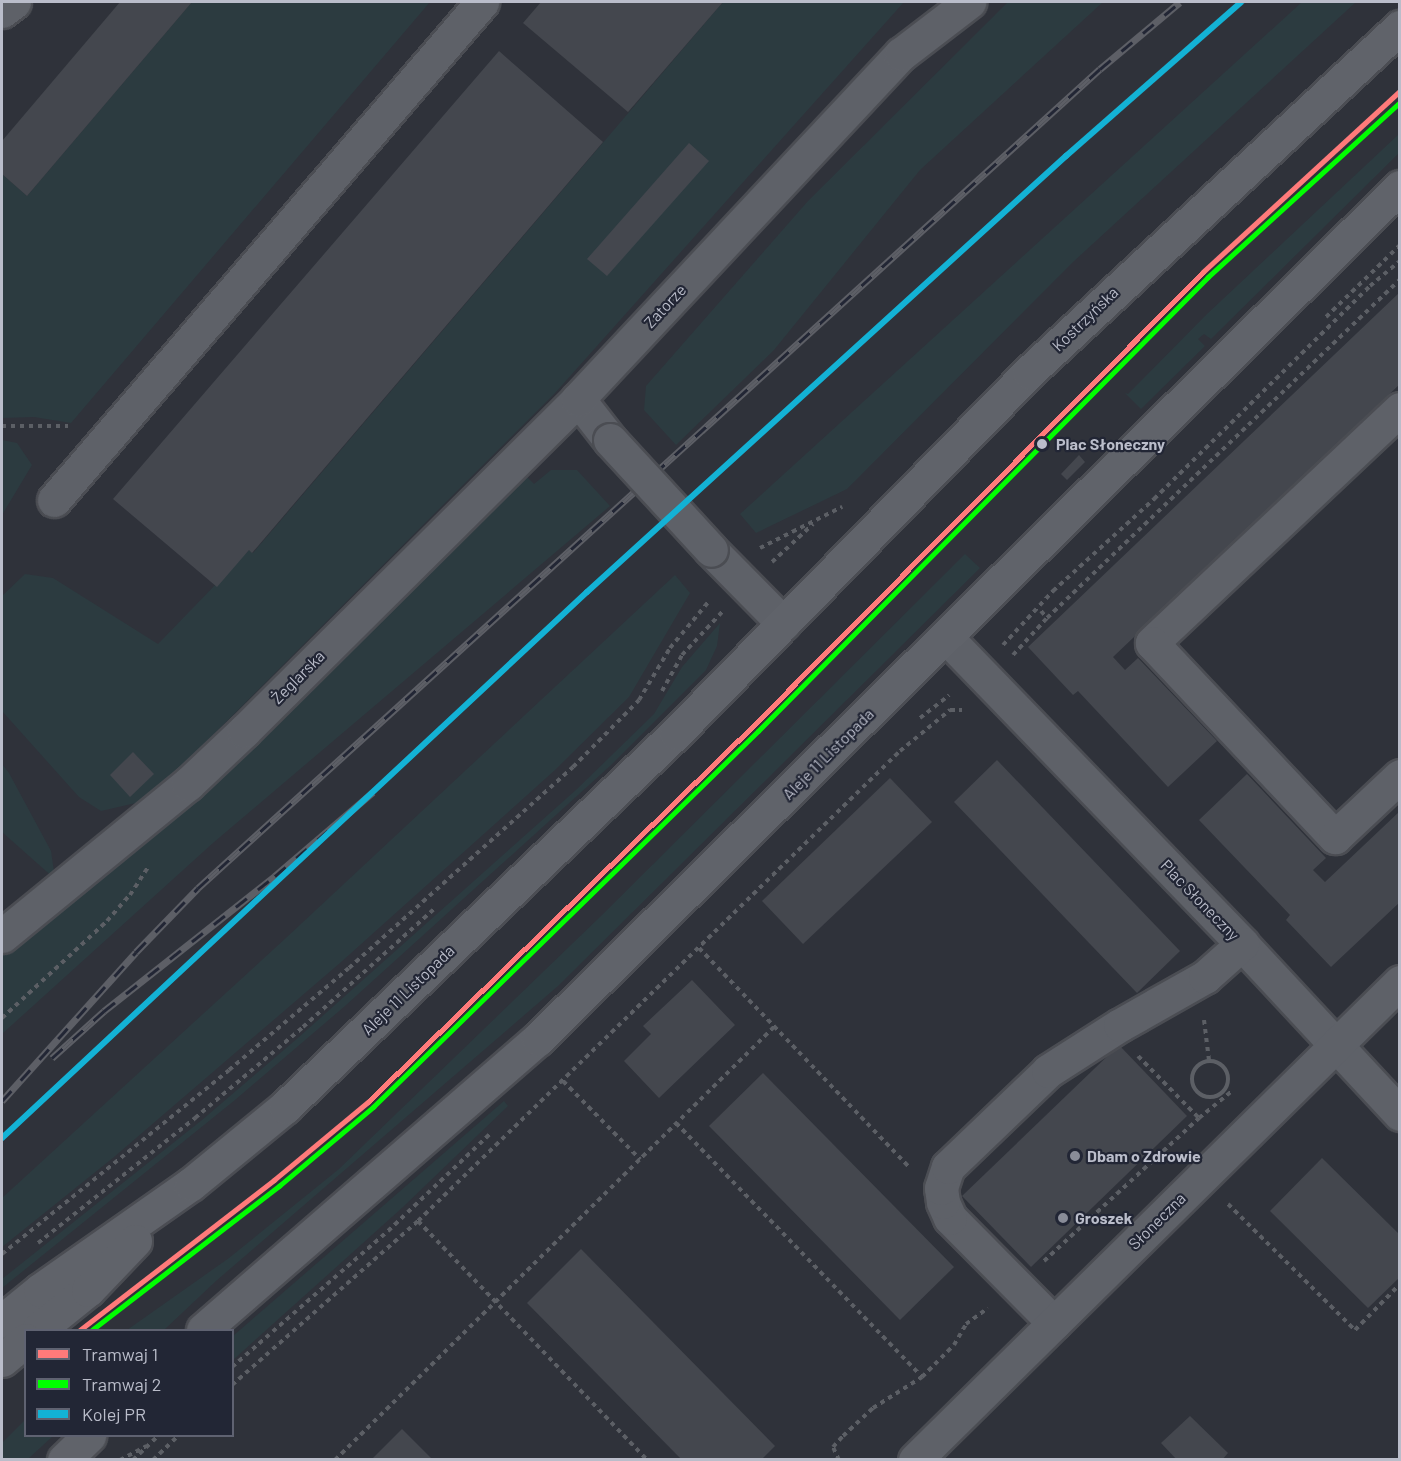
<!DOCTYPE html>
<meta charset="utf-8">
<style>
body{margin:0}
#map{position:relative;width:1401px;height:1461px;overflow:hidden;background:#2f323a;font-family:Barlow,sans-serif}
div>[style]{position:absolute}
.green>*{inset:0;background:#2c3b40}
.building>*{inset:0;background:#44474e}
.path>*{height:4px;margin-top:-2px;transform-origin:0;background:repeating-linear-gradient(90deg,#5c5f65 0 4.5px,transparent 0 9px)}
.path>.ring{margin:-2px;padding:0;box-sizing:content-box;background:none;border:4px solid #5c5f65;border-radius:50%}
.roads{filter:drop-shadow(2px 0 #4b4d53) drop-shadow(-2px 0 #4b4d53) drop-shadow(0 2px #4b4d53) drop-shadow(0 -2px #4b4d53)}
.minor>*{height:33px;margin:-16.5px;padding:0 16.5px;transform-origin:16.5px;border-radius:16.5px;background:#5e6168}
.major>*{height:33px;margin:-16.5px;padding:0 16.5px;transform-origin:16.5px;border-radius:16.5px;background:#60636a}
.rail>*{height:7px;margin-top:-3.5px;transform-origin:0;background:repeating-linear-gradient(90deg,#222635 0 14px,#5d5f66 0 28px);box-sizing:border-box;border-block:2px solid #5d5f66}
.bridges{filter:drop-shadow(2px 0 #4b4d53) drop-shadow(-2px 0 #4b4d53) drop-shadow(0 2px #4b4d53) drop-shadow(0 -2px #4b4d53)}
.minor-bridge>*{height:33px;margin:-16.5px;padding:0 16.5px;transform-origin:16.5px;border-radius:16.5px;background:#5e6168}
.rail-1>*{height:6px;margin:-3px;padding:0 3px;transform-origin:3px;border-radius:3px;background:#13b2d5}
.tram-1>*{height:4.5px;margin:-2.25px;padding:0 2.25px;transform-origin:2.25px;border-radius:2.25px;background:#ff7a7a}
.tram-2>*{height:4.5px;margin:-2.25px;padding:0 2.25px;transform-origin:2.25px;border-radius:2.25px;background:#0f0}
.dots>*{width:16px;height:16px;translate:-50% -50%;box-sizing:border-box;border:3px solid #222635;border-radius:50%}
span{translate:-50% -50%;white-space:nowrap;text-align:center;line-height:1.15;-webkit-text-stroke:4.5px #222635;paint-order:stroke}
.street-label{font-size:16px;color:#babdca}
.stop-label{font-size:16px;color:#babdca;font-weight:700}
.left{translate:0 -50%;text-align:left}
.poi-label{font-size:16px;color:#babdca;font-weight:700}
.frame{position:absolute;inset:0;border:3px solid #babdca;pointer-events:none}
.legend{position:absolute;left:24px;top:1329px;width:210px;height:108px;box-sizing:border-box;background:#222635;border:2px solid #5f6271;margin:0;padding:8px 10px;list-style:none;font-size:18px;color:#babdca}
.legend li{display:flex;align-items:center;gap:12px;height:30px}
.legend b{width:30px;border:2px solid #5f6271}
</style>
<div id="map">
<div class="green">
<div style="clip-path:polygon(192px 2px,430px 2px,71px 423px,34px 417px,2px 418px,2px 174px,27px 196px)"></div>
<div style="clip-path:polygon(723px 2px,904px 2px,555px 393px,173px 775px,140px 802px,101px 811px,79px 797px,2px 711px,2px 596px,25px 574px,53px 578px,158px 644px,249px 550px,253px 553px)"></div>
<div style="clip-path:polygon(1008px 2px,1103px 2px,920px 170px,774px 350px,676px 445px,644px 410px,646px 386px,808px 201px)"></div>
<div style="clip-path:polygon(1302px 2px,1356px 2px,1072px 263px,847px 489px,756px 533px,740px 514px)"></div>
<div style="clip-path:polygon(1399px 134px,1399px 153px,1211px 339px,1204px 334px,1198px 339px,1205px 346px,1141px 409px,1125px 393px,1128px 394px,1207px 314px)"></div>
<div style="clip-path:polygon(2px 440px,17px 443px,32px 465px,2px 515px)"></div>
<div style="clip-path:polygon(551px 470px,577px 470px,610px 506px,213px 843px,2px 1034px,2px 952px,207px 789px,268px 735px,526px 476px,534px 484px)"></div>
<div style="clip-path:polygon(965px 554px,980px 568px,558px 986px,216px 1281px,164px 1330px,127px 1330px,229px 1258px,339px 1169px,602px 915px)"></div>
<div style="clip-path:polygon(675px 575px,690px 593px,629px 697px,555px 770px,340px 963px,114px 1157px,2px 1247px,2px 1198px,287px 937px)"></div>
<div style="clip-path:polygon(720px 623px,717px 646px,706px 670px,610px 766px,345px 1006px,235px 1100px,2px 1288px,2px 1279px,202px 1120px,299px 1037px,577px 789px,654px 714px,682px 667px)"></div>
<div style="clip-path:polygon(2px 764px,9px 773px,51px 851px,55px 879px,2px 832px)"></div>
<div style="clip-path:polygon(504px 1101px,508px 1106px,403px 1207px,233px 1360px,233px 1336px)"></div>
<div style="clip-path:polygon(25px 1420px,26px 1436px,53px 1436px,28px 1459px,2px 1459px,2px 1443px)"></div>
</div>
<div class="building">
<div style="clip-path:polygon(120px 2px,192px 2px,27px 196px,2px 174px,2px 141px)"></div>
<div style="clip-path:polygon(541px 2px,723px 2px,628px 112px,523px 23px)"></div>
<div style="clip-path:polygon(499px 51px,603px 142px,252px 553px,249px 550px,217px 587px,113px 499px)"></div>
<div style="clip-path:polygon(689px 143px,709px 161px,607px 276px,587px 259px)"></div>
<div style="clip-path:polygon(1400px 292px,1400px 384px,1113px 657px,1125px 670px,1138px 658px,1217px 741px,1168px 787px,1078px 691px,1073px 695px,1028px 647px)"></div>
<div style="clip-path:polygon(1079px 455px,1085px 462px,1067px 480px,1061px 474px)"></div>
<div style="clip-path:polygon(133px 752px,154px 774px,130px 797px,110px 775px)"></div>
<div style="clip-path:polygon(997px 760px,1180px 951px,1137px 993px,954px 802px)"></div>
<div style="clip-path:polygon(1247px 774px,1326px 858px,1313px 870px,1325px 882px,1400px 811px,1400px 902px,1331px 967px,1286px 920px,1290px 915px,1199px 820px)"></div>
<div style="clip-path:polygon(890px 778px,932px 822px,803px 944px,762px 901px)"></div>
<div style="clip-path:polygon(692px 980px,735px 1025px,659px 1098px,624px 1061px,651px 1034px,643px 1026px)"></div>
<div style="clip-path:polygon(1119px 1045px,1187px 1116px,1031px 1267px,962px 1196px)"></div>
<div style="clip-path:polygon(763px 1073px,954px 1267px,900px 1320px,709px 1126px)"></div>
<div style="clip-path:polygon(1322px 1158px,1400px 1235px,1400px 1277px,1368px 1308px,1270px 1211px)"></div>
<div style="clip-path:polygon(581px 1249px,775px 1446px,761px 1460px,682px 1460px,527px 1303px)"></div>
<div style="clip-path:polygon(1190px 1416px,1228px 1453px,1222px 1460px,1177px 1460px,1161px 1443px)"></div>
<div style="clip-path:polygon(402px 1429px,433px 1460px,371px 1460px)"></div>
</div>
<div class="path">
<div style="left:1326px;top:317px;width:103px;rotate:-44.2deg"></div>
<div style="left:2px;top:426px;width:66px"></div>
<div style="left:760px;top:548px;width:92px;rotate:-26.6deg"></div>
<div style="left:772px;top:562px;width:56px;rotate:-42.8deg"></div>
<div style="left:1041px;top:611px;width:9px;rotate:49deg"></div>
<div style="left:1003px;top:645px;width:74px;rotate:-47.2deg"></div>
<div style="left:1053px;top:591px;width:137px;rotate:-42.3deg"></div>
<div style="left:1154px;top:499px;width:303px;rotate:-44.6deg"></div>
<div style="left:1370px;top:286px;width:39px;rotate:-40deg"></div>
<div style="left:1013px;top:655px;width:50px;rotate:-47.4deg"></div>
<div style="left:1047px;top:618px;width:489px;rotate:-43.8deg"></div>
<div style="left:662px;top:691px;width:41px;rotate:-60.9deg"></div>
<div style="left:682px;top:655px;width:59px;rotate:-47.1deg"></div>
<div style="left:920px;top:718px;width:37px;rotate:-38deg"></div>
<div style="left:699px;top:948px;width:305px;rotate:46.2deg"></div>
<div style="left:2px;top:1018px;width:143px;rotate:-42.7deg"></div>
<div style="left:107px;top:921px;width:35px;rotate:-49deg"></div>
<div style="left:130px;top:895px;width:35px;rotate:-57deg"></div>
<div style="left:1204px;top:1020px;width:40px;rotate:82.9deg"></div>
<div style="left:1138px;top:1056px;width:87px;rotate:45.5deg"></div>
<div class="ring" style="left:1192px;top:1061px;width:32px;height:32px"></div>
<div style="left:563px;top:1081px;width:110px;rotate:45.4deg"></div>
<div style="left:676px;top:1123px;width:354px;rotate:45.9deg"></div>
<div style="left:1228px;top:1204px;width:179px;rotate:44.8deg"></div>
<div style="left:1355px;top:1330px;width:64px;rotate:-45.6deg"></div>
<div style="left:418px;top:1221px;width:331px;rotate:46.2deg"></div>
<div style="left:38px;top:1243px;width:201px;rotate:-38.5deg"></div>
<div style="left:195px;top:1118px;width:141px;rotate:-40.1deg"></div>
<div style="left:303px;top:1027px;width:176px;rotate:-42deg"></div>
<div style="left:2px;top:1254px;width:292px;rotate:-39deg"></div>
<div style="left:229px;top:1070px;width:157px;rotate:-40.4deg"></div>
<div style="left:349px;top:968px;width:301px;rotate:-41.9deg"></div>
<div style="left:573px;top:767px;width:94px;rotate:-45.4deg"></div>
<div style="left:639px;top:700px;width:61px;rotate:-59.2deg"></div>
<div style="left:670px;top:648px;width:62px;rotate:-50.2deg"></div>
<div style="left:1044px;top:1261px;width:211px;rotate:-42.7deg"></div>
<div style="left:1199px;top:1118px;width:43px;rotate:-39.3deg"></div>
<div style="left:232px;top:1367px;width:207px;rotate:-41.1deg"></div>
<div style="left:388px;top:1231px;width:141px;rotate:-43.6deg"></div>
<div style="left:232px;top:1385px;width:248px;rotate:-41.4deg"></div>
<div style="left:418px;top:1221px;width:673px;rotate:-44.28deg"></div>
<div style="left:900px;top:751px;width:65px;rotate:-39.4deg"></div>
<div style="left:950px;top:710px;width:12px"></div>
<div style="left:120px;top:1460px;width:30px;rotate:-28deg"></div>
<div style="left:133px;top:1460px;width:35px;rotate:-44deg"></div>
<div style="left:153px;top:1460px;width:35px;rotate:-44deg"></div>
<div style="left:335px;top:1460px;width:617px;rotate:-44.61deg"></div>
<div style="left:839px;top:1460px;width:14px;rotate:-115deg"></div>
<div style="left:833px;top:1447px;width:15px;rotate:-48deg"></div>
<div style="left:843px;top:1436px;width:41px;rotate:-43deg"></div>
<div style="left:873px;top:1408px;width:58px;rotate:-32.3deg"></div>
<div style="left:922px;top:1377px;width:45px;rotate:-45deg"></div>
<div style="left:954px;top:1345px;width:24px;rotate:-60deg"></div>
<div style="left:966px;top:1324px;width:27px;rotate:-36deg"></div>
</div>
<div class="roads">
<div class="minor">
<div style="left:2px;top:11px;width:15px;rotate:-37deg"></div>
<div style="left:578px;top:399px;width:52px;rotate:52deg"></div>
<div style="left:1400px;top:409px;width:341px;rotate:136.7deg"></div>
<div style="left:1152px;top:643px;width:267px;rotate:46.7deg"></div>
<div style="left:1335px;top:837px;width:89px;rotate:-43.2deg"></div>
<div style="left:54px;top:500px;width:657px;rotate:-49.32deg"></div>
<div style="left:711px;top:550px;width:103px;rotate:45.4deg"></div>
<div style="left:946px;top:637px;width:426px;rotate:46deg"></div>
<div style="left:1242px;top:944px;width:232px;rotate:47.1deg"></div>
<div style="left:2px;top:936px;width:240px;rotate:-39.3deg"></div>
<div style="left:188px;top:784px;width:77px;rotate:-43.4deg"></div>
<div style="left:244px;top:731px;width:471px;rotate:-44.8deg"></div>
<div style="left:578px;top:399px;width:473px;rotate:-46.9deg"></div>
<div style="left:901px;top:54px;width:86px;rotate:-37.4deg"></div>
<div style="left:1054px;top:1323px;width:148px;rotate:-134.7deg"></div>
<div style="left:950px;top:1218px;width:17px;rotate:-114deg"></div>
<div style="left:943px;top:1202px;width:14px;rotate:-98deg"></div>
<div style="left:941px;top:1188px;width:22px;rotate:-72deg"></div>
<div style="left:948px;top:1167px;width:139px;rotate:-43.8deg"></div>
<div style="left:1048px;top:1071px;width:85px;rotate:-32.6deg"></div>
<div style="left:1120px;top:1025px;width:98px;rotate:-29.5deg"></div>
<div style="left:1205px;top:977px;width:50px;rotate:-41.7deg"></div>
<div style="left:915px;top:1460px;width:681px;rotate:-44.58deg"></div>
</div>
<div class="major">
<div style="left:2px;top:1321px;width:49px;rotate:-39.2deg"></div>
<div style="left:40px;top:1290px;width:184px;rotate:-35.1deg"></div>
<div style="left:191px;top:1184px;width:122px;rotate:-39.3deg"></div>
<div style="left:285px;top:1107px;width:541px;rotate:-43.73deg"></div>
<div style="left:676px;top:733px;width:505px;rotate:-45.64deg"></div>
<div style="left:1029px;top:372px;width:507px;rotate:-42.92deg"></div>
<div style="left:38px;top:1330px;width:64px;rotate:-38.7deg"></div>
<div style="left:88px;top:1290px;width:68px;rotate:-46.2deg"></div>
<div style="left:203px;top:1330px;width:444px;rotate:-41deg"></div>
<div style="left:538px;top:1039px;width:1212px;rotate:-44.67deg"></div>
<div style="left:2px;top:1360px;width:31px;rotate:-40deg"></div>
<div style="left:64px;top:1460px;width:35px;rotate:-44deg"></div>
</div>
</div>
<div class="rail">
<div style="left:52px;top:1058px;width:70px;rotate:-42.1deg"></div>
<div style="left:104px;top:1011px;width:218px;rotate:-38.3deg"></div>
<div style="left:275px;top:876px;width:129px;rotate:-40.6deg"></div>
<div style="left:2px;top:1101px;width:200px;rotate:-48deg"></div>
<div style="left:136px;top:952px;width:89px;rotate:-45.9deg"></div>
<div style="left:198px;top:888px;width:1218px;rotate:-42.24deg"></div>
<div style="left:1100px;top:69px;width:104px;rotate:-39.9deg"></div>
</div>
<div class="bridges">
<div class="minor-bridge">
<div style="left:610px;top:440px;width:149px;rotate:47.4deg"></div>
</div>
</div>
<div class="rail-1">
<div style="left:2px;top:1138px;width:800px;rotate:-43.03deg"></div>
<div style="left:587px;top:592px;width:648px;rotate:-42.31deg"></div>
<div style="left:1066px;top:156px;width:233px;rotate:-41.3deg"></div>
</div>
<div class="tram-1">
<div style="left:80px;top:1330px;width:245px;rotate:-37.7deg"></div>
<div style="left:274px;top:1180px;width:122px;rotate:-39.7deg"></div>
<div style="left:368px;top:1102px;width:538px;rotate:-44.32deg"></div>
<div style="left:753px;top:726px;width:639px;rotate:-45.25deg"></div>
<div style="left:1203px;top:272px;width:268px;rotate:-42.6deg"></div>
</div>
<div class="tram-2">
<div style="left:92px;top:1330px;width:236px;rotate:-37.6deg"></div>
<div style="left:279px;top:1186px;width:123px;rotate:-40deg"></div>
<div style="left:373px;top:1107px;width:538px;rotate:-44.32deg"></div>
<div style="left:758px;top:731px;width:639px;rotate:-45.25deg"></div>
<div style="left:1208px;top:277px;width:260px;rotate:-42.3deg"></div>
</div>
<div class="dots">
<div style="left:1042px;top:444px;background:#babdca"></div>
<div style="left:1075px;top:1156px;background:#898c98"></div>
<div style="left:1063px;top:1218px;background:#898c98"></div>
</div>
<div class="street-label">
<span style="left:665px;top:306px;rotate:-47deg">Zatorze</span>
<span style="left:1085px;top:319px;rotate:-44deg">Kostrzyńska</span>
<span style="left:298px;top:677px;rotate:-45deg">Żeglarska</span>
<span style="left:828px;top:754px;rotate:-45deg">Aleje 11 Listopada</span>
<span style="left:1200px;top:900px;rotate:46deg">Plac Słoneczny</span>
<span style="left:408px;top:990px;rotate:-44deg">Aleje 11 Listopada</span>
<span style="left:1157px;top:1221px;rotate:-45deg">Słoneczna</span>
</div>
<div class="stop-label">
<span class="left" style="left:1056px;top:444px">Plac Słoneczny</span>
</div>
<div class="poi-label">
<span class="left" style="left:1087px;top:1156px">Dbam o Zdrowie</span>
<span class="left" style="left:1075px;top:1218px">Groszek</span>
</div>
<div class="frame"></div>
<ul class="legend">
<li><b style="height:8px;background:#ff7a7a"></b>Tramwaj 1</li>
<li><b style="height:8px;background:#0f0"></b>Tramwaj 2</li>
<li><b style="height:8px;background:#13b2d5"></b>Kolej PR</li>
</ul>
</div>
